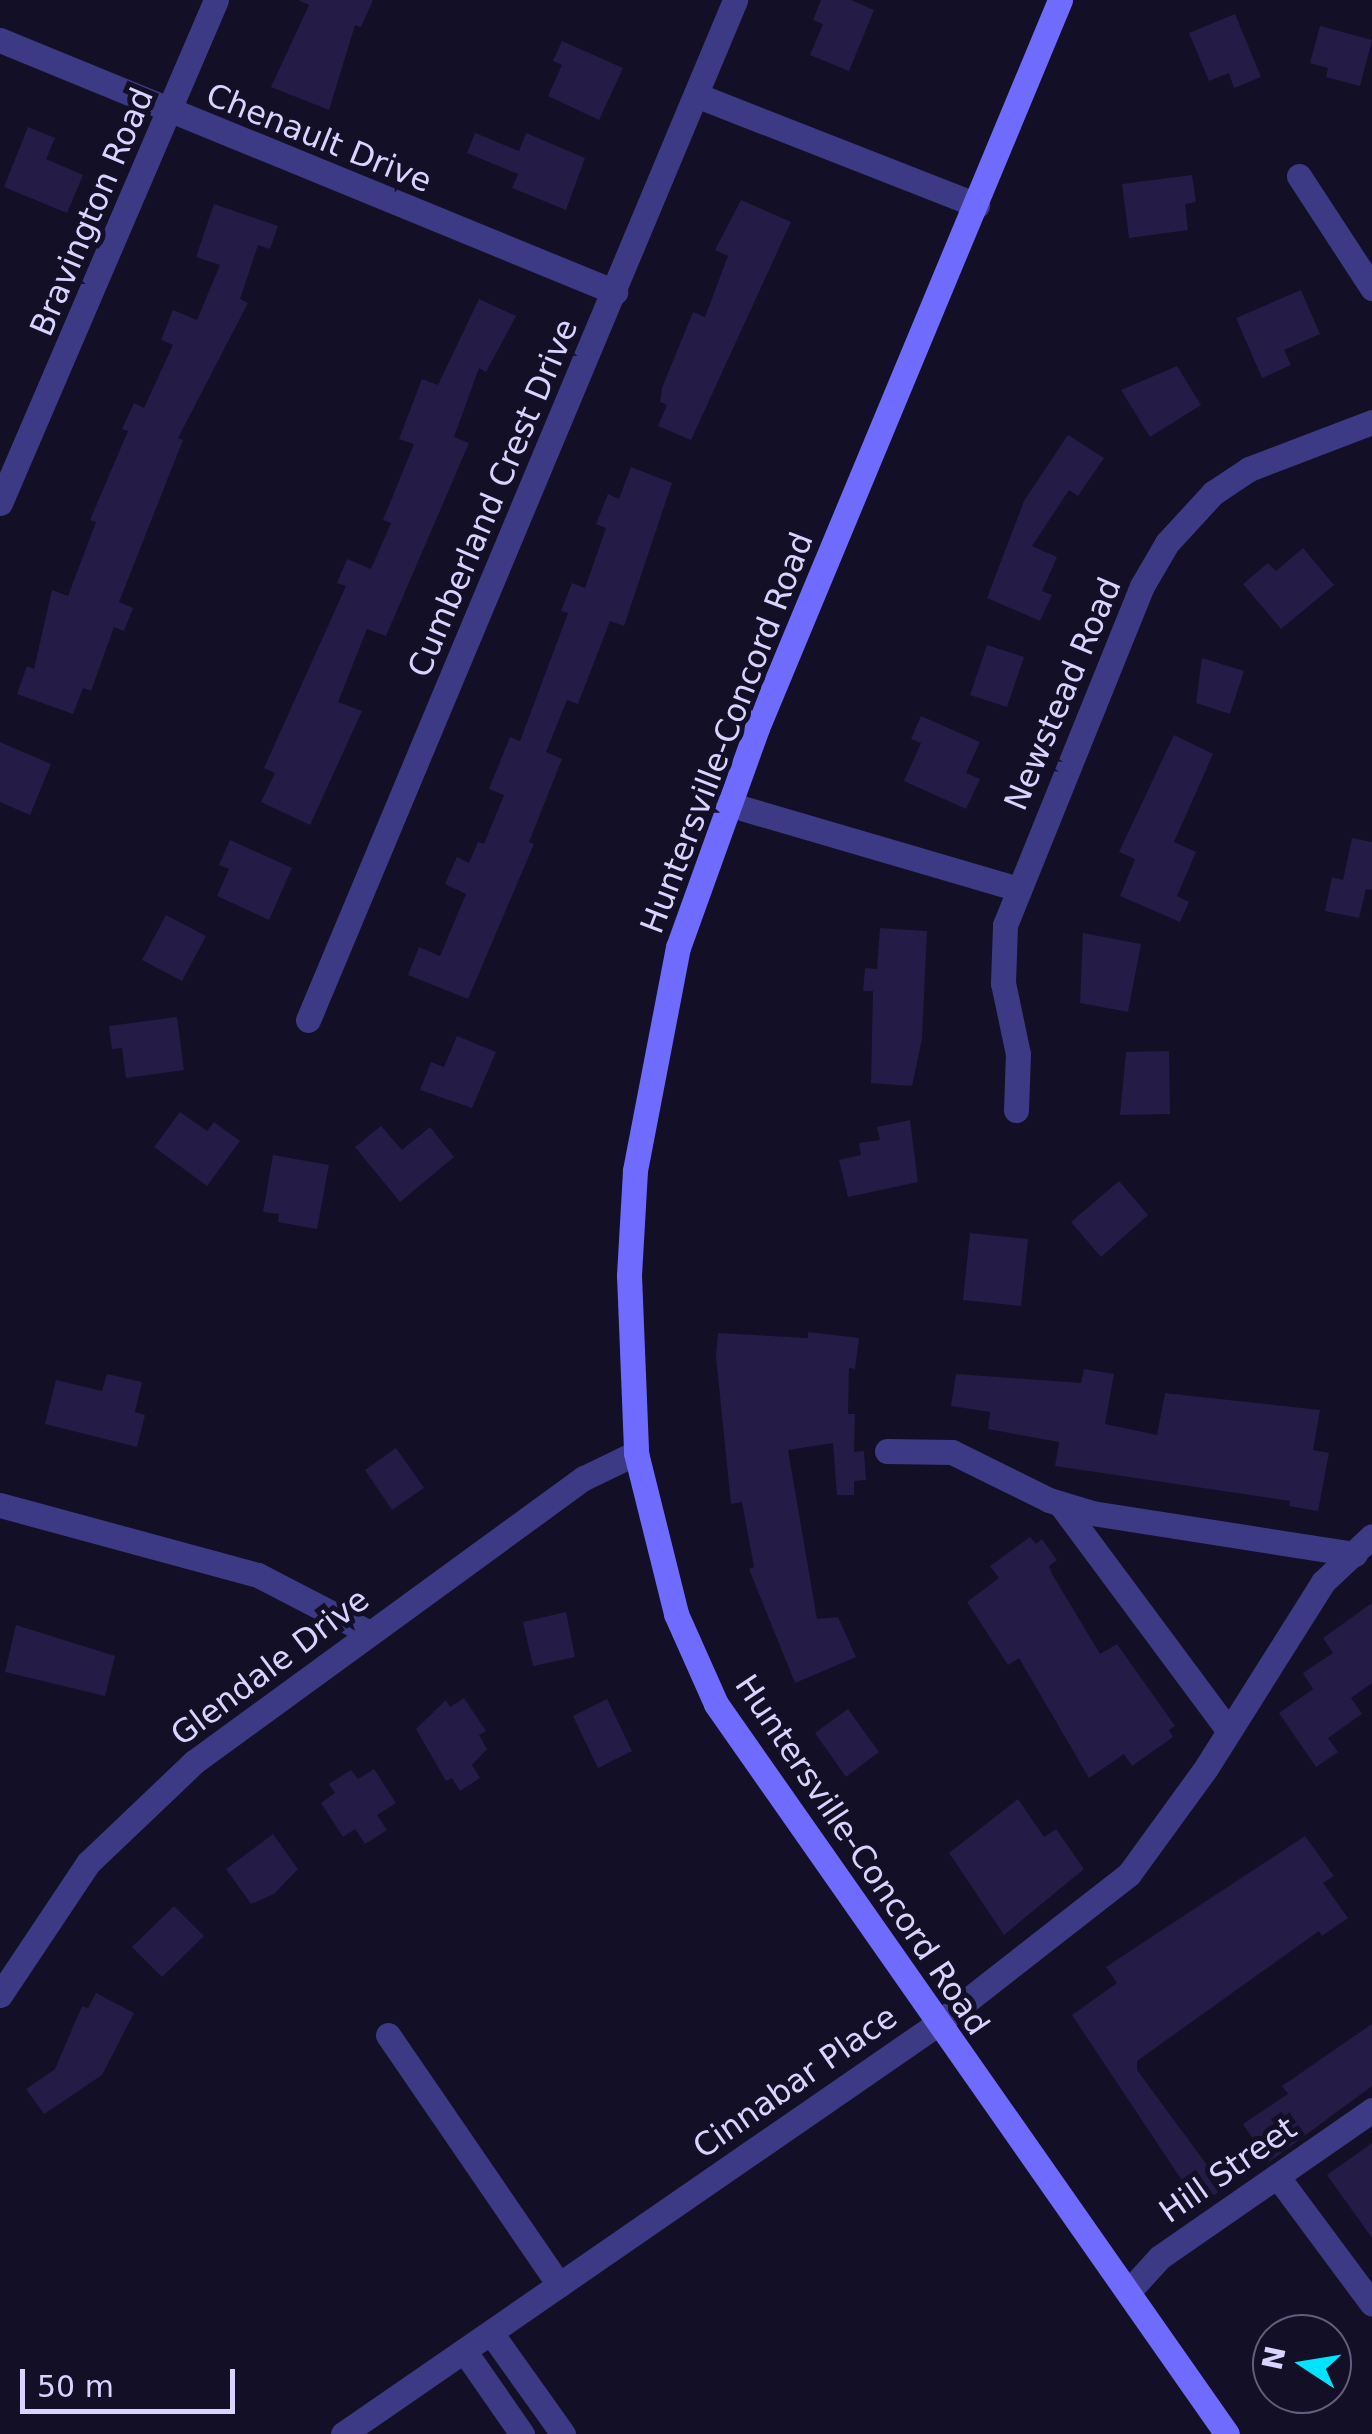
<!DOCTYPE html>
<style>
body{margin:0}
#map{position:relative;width:1372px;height:2434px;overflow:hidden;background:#130f26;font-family:"DejaVu Sans",sans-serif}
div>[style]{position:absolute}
.building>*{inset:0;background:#241b47}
.minor>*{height:25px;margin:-12.5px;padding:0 12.5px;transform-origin:12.5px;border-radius:12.5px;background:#3d3a85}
.secondary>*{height:25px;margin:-12.5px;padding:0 12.5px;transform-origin:12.5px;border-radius:12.5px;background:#6f6bff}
span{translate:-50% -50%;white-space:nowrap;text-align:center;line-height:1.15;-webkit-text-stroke:10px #130f26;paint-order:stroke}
.street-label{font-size:32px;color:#d9d4ff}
.north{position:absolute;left:1252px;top:2314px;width:100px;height:100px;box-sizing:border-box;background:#130f26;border:2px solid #625e7d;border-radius:50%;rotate:282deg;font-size:28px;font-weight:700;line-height:40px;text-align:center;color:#d9d4ff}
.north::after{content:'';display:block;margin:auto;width:35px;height:45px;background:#00e5ff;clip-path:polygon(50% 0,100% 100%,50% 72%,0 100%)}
.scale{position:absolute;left:20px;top:2369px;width:215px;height:45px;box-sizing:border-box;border:5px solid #d9d4ff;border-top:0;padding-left:12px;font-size:30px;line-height:35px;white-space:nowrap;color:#d9d4ff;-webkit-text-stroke:8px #130f26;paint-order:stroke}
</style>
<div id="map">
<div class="building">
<div style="clip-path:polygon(298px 0,373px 0,361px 27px,355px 25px,329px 110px,271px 87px,309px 5px)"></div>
<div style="clip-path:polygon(821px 0,851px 0,874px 10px,849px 71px,810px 55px,823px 24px,813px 20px)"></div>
<div style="clip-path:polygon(1235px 14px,1261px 77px,1234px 88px,1229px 73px,1209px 81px,1189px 33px)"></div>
<div style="clip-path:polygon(1320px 26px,1372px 40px,1360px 86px,1326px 77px,1328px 68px,1310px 63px)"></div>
<div style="clip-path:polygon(562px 41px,623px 68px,599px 120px,548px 96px,562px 65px,553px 61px)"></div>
<div style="clip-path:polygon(28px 127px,55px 138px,46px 159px,83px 175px,67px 213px,4px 187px)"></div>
<div style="clip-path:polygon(475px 133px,519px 151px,526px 133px,585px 158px,566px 210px,512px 188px,518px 174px,467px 153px)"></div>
<div style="clip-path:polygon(1192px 175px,1196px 202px,1185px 204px,1188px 230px,1129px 238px,1122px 184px)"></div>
<div style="clip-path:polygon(741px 200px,791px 222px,691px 440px,658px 426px,667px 405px,660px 402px,662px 388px,693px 312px,705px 317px,728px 256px,715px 250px)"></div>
<div style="clip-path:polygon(214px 204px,278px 226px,270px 249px,258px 245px,240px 299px,248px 303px,178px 438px,183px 440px,119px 602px,133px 608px,124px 631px,114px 627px,91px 691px,83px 688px,73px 714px,17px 694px,27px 666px,34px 669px,52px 590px,68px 596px,96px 522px,90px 520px,128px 431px,122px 429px,134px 403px,144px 408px,173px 345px,161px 340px,173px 310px,197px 320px,220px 265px,196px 257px)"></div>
<div style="clip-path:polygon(1301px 290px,1320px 334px,1284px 350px,1291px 365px,1262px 378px,1236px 318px)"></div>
<div style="clip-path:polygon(479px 299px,516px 316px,486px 372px,479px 368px,454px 437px,469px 443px,386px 636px,367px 629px,338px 702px,362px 711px,310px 825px,261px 802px,275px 773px,264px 768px,346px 586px,337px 583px,347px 559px,371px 569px,391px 523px,383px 520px,414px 444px,399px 439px,422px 379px,438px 385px)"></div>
<div style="clip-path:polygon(1177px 366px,1201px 405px,1150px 437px,1121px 390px)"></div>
<div style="clip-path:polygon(1068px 435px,1104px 458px,1078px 496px,1069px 490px,1032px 546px,1057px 557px,1042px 591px,1052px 595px,1040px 621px,987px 598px,1024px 501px)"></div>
<div style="clip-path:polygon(631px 467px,672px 483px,624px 626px,610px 621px,578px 704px,567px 700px,546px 752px,562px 759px,529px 842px,534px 844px,468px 999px,408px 975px,419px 947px,440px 956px,466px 894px,445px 884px,457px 857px,469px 863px,478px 842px,484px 844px,504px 795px,489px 789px,510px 737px,520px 741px,568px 613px,561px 611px,572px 583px,585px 588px,606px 528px,596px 524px,608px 494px,619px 499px)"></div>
<div style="clip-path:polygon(1303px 548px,1334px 585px,1281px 629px,1243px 584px,1268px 563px,1276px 571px)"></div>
<div style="clip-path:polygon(987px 645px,1024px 657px,1007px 707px,970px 695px)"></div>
<div style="clip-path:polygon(1202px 658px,1244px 671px,1230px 714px,1196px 703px)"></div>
<div style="clip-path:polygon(921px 716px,980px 742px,966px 773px,980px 779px,966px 809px,904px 781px,921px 743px,911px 739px)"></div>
<div style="clip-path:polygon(1174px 735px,1213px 754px,1174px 842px,1196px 852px,1177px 896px,1189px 902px,1180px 922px,1120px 896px,1135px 859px,1119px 852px)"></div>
<div style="clip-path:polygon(0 742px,51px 764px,30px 815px,0 802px)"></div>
<div style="clip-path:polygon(1352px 838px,1372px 842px,1372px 890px,1366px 889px,1359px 918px,1325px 911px,1332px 877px,1343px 880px)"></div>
<div style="clip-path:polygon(230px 840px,292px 868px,269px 920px,217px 896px,229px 869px,219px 865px)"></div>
<div style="clip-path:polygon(166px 915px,206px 936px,182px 981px,142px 960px)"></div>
<div style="clip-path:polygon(880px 928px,927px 931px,922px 1039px,912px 1086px,871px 1083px,873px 991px,863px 991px,865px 968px,877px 969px)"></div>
<div style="clip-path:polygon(1083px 933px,1141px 944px,1128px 1012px,1080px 1003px)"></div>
<div style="clip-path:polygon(177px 1017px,184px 1070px,126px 1078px,122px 1048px,112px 1049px,109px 1026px)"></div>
<div style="clip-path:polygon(457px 1036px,496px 1052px,472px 1108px,420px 1090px,431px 1062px,444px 1067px)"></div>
<div style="clip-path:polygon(1169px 1051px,1170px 1114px,1120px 1115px,1126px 1052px)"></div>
<div style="clip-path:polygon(180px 1112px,207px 1131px,214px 1122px,240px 1141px,207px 1186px,154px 1147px)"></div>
<div style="clip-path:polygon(910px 1120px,918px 1182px,848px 1197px,839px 1160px,861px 1155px,859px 1143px,880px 1140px,877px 1127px)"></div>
<div style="clip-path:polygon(381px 1126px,402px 1150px,430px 1127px,454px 1157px,400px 1202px,355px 1147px)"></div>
<div style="clip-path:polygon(273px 1155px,329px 1165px,317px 1229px,278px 1222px,279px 1214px,263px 1212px)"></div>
<div style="clip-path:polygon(1119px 1181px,1148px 1215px,1101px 1257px,1071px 1222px)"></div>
<div style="clip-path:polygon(970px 1233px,1028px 1239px,1021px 1306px,963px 1300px)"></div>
<div style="clip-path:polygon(808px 1332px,859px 1338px,855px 1369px,849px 1368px,848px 1414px,855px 1414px,854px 1452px,864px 1451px,866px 1480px,854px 1481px,854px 1495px,837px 1495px,833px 1443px,788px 1450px,817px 1619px,838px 1617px,856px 1657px,795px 1683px,749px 1569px,754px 1567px,742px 1502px,731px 1504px,716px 1357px,718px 1333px,808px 1338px)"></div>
<div style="clip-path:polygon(1084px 1369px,1114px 1374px,1105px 1424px,1157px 1435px,1165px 1393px,1320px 1410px,1313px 1450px,1329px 1453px,1318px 1511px,1289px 1506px,1290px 1501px,1055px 1466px,1059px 1442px,988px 1429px,990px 1412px,951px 1406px,956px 1374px,1081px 1383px)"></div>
<div style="clip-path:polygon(107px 1374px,142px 1382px,135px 1412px,145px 1415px,137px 1447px,45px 1424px,56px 1380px,102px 1391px)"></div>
<div style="clip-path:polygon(396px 1448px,424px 1488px,392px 1510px,365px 1470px)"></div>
<div style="clip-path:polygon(1030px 1537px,1036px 1544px,1042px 1539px,1057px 1560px,1049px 1566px,1052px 1574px,1100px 1654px,1117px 1644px,1175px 1726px,1169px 1730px,1173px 1737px,1132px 1766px,1124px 1754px,1089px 1778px,1019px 1658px,1008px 1665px,967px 1602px,999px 1578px,990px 1566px)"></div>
<div style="clip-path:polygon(1372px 1603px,1372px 1683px,1351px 1698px,1362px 1714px,1328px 1738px,1338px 1752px,1316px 1767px,1279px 1713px,1313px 1689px,1303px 1673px,1333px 1653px,1323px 1638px)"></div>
<div style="clip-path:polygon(566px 1612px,575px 1657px,533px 1666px,523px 1622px)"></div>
<div style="clip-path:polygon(16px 1625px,115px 1656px,105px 1696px,5px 1672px)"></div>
<div style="clip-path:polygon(464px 1698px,486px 1731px,479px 1735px,487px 1749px,472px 1765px,480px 1778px,460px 1791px,452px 1778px,446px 1781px,416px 1729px,446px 1700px,450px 1707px)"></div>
<div style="clip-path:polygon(607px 1699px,632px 1751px,598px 1768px,573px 1716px)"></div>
<div style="clip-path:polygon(848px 1709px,879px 1752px,846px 1777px,815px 1733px)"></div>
<div style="clip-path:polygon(374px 1769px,396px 1803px,377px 1815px,387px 1830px,365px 1844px,355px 1829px,343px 1837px,321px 1803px,335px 1793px,329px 1784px,351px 1770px,358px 1779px)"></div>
<div style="clip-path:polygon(1018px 1799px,1044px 1837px,1056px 1829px,1084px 1869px,1004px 1935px,949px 1853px)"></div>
<div style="clip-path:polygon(273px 1834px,298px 1869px,274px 1894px,251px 1904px,226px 1869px)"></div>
<div style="clip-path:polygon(1305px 1836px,1334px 1876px,1323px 1883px,1348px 1918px,1322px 1936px,1319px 1931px,1137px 2061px,1137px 2070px,1224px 2188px,1199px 2206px,1072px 2015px,1117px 1983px,1106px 1967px)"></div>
<div style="clip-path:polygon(174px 1906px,204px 1936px,162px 1977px,132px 1947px)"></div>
<div style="clip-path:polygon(96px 1993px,134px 2013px,102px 2075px,44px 2114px,26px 2089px,55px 2069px,82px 2006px,88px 2008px)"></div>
<div style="clip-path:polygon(1372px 2024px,1372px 2086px,1269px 2162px,1243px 2124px,1288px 2094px,1282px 2086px)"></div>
<div style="clip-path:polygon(1372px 2143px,1372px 2238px,1327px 2175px)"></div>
</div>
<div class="minor">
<div style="left:0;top:40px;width:665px;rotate:22.28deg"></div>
<div style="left:696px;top:95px;width:302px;rotate:21.4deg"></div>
<div style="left:1299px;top:176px;width:134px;rotate:56.9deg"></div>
<div style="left:0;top:503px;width:547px;rotate:-66.76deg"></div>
<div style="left:728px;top:804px;width:302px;rotate:16.3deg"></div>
<div style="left:308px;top:1020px;width:1106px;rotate:-67.28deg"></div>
<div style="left:1016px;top:1110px;width:56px;rotate:-88deg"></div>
<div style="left:1018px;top:1054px;width:73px;rotate:-101.9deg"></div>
<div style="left:1003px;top:983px;width:58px;rotate:-88deg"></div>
<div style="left:1005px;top:925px;width:366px;rotate:-68deg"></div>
<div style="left:1142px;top:586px;width:50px;rotate:-59.8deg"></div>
<div style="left:1167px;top:543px;width:68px;rotate:-47.4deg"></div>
<div style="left:1213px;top:493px;width:43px;rotate:-33.7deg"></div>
<div style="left:1249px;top:469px;width:132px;rotate:-20.9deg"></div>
<div style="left:887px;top:1451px;width:65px;rotate:0.9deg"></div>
<div style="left:952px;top:1452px;width:108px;rotate:26.3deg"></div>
<div style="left:1049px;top:1500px;width:45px;rotate:16.8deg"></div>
<div style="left:1092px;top:1513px;width:266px;rotate:8.9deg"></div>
<div style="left:0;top:1505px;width:267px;rotate:15.2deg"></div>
<div style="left:258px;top:1575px;width:126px;rotate:27.4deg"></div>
<div style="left:1061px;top:1505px;width:280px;rotate:53.4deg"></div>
<div style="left:0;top:1995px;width:159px;rotate:-56.3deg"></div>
<div style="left:88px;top:1863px;width:146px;rotate:-43.6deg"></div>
<div style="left:194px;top:1762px;width:482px;rotate:-36.1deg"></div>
<div style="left:584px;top:1478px;width:58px;rotate:-25.7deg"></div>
<div style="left:388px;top:2035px;width:303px;rotate:55.6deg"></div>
<div style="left:1277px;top:2176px;width:159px;rotate:53.4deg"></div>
<div style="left:1128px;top:2292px;width:47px;rotate:-47.6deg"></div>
<div style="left:1160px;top:2257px;width:258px;rotate:-34.7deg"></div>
<div style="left:491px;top:2333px;width:124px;rotate:54.5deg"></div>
<div style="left:465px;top:2352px;width:100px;rotate:55.2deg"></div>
<div style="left:343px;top:2434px;width:722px;rotate:-34.61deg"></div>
<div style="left:937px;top:2024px;width:244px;rotate:-38deg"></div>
<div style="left:1129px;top:1874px;width:131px;rotate:-54deg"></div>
<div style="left:1206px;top:1768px;width:220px;rotate:-57.8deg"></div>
<div style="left:1323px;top:1582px;width:67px;rotate:-43.2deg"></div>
</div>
<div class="secondary">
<div style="left:1060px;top:0;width:789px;rotate:112.6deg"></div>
<div style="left:757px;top:728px;width:233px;rotate:109.8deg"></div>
<div style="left:678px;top:947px;width:228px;rotate:100.9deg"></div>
<div style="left:635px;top:1171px;width:104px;rotate:93.3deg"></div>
<div style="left:629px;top:1275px;width:178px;rotate:87.7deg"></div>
<div style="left:636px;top:1453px;width:166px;rotate:76deg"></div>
<div style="left:676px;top:1614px;width:98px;rotate:66deg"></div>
<div style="left:716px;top:1704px;width:891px;rotate:55.01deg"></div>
</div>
<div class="street-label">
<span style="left:319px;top:138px;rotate:22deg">Chenault Drive</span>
<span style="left:92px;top:212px;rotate:-67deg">Bravington Road</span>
<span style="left:493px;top:498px;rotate:-67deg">Cumberland Crest Drive</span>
<span style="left:1063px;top:694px;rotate:-67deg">Newstead Road</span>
<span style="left:727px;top:733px;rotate:-69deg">Huntersville-Concord Road</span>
<span style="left:270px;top:1667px;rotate:-37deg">Glendale Drive</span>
<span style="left:862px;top:1855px;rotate:56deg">Huntersville-Concord Road</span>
<span style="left:795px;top:2082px;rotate:-35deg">Cinnabar Place</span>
<span style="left:1228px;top:2170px;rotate:-35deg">Hill Street</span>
</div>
<div class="north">N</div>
<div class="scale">50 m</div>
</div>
